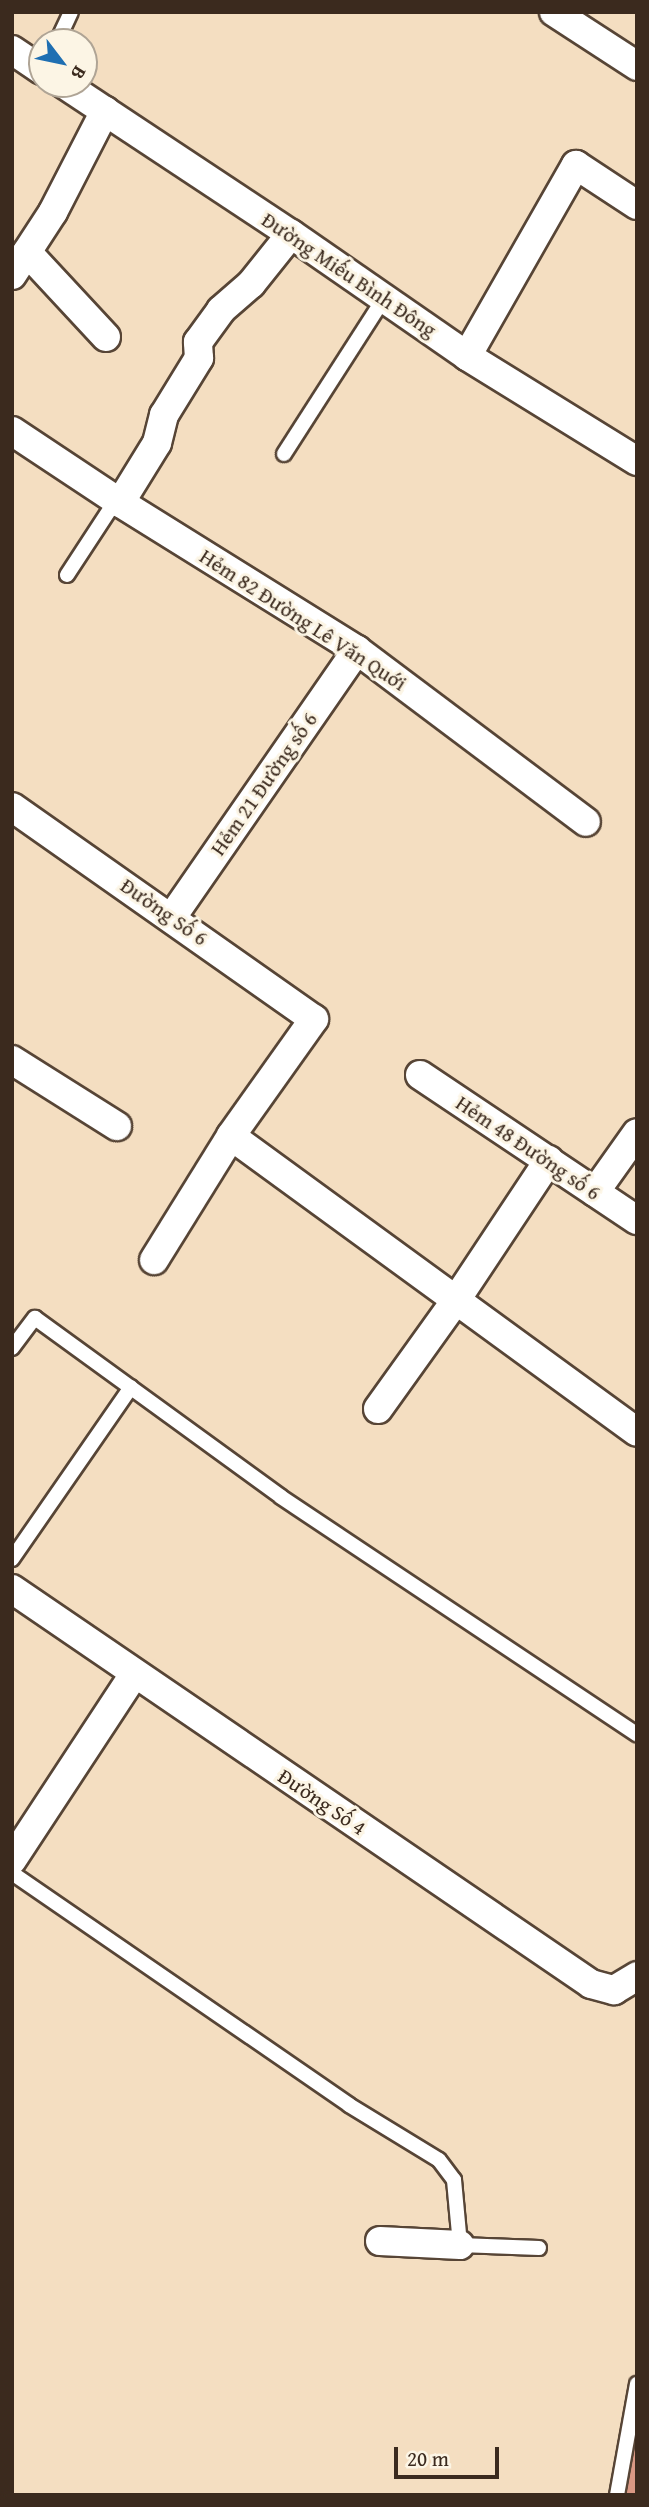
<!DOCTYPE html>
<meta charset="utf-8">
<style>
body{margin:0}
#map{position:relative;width:649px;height:2507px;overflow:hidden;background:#f4dec1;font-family:"Gentium Book Plus",serif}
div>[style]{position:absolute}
.building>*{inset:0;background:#d99884}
.roads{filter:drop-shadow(2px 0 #574536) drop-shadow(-2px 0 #574536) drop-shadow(0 2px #574536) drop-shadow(0 -2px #574536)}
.lane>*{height:14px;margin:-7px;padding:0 7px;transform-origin:7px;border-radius:7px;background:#fff}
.street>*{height:28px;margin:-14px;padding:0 14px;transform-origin:14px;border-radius:14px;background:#fff}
span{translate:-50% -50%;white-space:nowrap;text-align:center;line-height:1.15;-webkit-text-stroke:6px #fcf5e5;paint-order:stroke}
.street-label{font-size:21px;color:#3b2a1e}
.frame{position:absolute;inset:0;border:14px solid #3b2a1e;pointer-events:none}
.north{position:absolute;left:28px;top:28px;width:70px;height:70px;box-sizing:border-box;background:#fcf5e5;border:2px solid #afa495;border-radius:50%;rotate:122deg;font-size:19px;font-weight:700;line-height:28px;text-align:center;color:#3b2a1e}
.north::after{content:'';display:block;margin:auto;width:24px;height:32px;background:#1f6fb2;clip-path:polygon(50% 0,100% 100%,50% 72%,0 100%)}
.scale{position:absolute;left:394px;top:2447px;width:105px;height:32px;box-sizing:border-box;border:4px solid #3b2a1e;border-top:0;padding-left:9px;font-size:21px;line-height:24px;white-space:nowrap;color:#3b2a1e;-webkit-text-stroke:5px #fcf5e5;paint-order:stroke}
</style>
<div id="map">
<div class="building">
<div style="clip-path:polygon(635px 2428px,637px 2495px,623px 2495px)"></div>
</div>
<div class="roads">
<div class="lane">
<div style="left:57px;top:42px;width:33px;rotate:-65deg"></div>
<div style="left:284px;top:454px;width:185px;rotate:-57.3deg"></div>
<div style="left:67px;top:575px;width:90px;rotate:-56.8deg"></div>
<div style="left:12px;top:1348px;width:38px;rotate:-53deg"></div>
<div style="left:35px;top:1318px;width:304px;rotate:36deg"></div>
<div style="left:281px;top:1497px;width:428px;rotate:33.7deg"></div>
<div style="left:12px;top:1559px;width:209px;rotate:-55.3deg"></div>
<div style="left:12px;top:1873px;width:409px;rotate:34.5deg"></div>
<div style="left:349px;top:2105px;width:105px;rotate:31.4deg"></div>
<div style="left:439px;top:2160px;width:25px;rotate:53deg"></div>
<div style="left:454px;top:2180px;width:65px;rotate:84.7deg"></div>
<div style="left:460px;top:2245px;width:79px;rotate:2.2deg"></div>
<div style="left:617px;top:2495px;width:113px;rotate:-79.8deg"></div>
</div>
<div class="street">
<div style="left:554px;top:12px;width:99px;rotate:33deg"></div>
<div style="left:12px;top:50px;width:36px;rotate:34deg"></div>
<div style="left:64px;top:84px;width:272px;rotate:33.5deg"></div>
<div style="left:291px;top:234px;width:214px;rotate:34.7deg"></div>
<div style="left:467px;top:356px;width:200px;rotate:31.7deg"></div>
<div style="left:27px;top:252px;width:116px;rotate:47.1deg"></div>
<div style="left:12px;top:275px;width:75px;rotate:-56.9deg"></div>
<div style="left:53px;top:212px;width:114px;rotate:-62.8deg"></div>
<div style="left:467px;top:356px;width:220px;rotate:-60.3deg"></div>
<div style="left:576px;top:165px;width:73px;rotate:33.3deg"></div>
<div style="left:12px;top:431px;width:125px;rotate:33.6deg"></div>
<div style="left:116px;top:500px;width:284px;rotate:31.9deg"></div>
<div style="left:357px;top:650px;width:286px;rotate:36.9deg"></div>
<div style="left:120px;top:503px;width:70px;rotate:-58.3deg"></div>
<div style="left:157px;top:443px;width:29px;rotate:-76deg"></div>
<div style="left:164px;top:415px;width:67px;rotate:-58.4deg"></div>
<div style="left:199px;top:358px;width:16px;rotate:-94deg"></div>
<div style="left:198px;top:342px;width:39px;rotate:-54deg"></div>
<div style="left:221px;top:310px;width:40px;rotate:-41deg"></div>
<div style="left:251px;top:284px;width:64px;rotate:-51.3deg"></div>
<div style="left:12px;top:807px;width:369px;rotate:35.1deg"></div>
<div style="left:314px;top:1019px;width:143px;rotate:125.4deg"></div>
<div style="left:231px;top:1136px;width:146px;rotate:121.8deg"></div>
<div style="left:172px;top:917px;width:325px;rotate:-55.3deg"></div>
<div style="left:12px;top:1060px;width:124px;rotate:32.2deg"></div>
<div style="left:420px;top:1075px;width:261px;rotate:33.8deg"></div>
<div style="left:231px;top:1136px;width:502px;rotate:36.09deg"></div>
<div style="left:595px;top:1192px;width:72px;rotate:-54.6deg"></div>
<div style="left:378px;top:1409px;width:134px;rotate:-54.4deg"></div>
<div style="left:456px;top:1300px;width:168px;rotate:-56.4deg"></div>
<div style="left:12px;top:1589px;width:701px;rotate:34.3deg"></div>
<div style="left:591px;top:1984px;width:24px;rotate:15deg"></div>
<div style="left:614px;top:1990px;width:27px;rotate:-31deg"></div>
<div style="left:12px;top:1860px;width:222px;rotate:-56.7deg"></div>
<div style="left:380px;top:2241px;width:80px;rotate:2.9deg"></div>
</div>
</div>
<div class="street-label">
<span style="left:349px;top:275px;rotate:34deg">Đường Miếu Bình Đông</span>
<span style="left:303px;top:620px;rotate:33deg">Hẻm 82 Đường Lê Văn Quới</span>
<span style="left:264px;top:784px;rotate:-55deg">Hẻm 21 Đường số 6</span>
<span style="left:164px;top:912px;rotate:35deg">Đường Số 6</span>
<span style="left:528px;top:1148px;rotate:34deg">Hẻm 48 Đường số 6</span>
<span style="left:322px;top:1802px;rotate:34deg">Đường Số 4</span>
</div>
<div class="frame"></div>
<div class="north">B</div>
<div class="scale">20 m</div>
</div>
